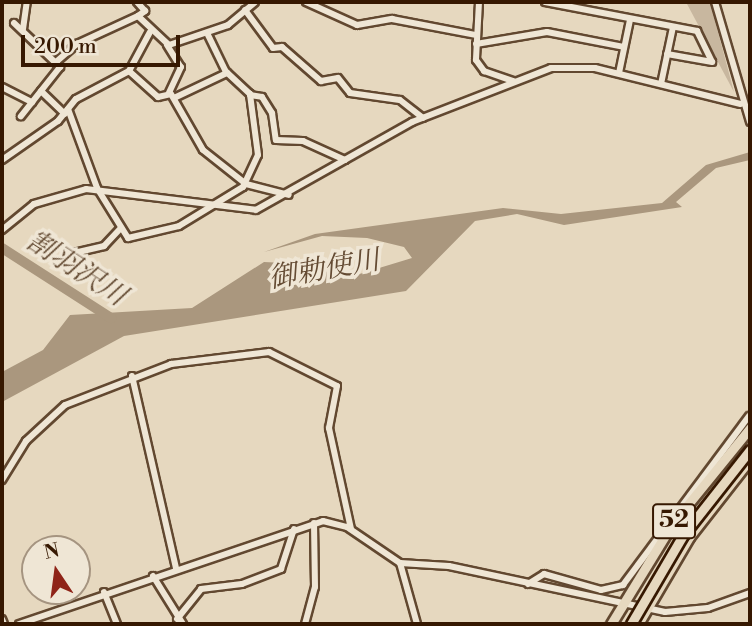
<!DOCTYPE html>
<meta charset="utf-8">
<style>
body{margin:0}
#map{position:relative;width:752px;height:626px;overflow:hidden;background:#e6d8bf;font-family:"Libre Bodoni","Noto Serif JP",serif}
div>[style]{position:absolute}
.green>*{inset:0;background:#c8b79f}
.water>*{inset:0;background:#aa977e}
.river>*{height:10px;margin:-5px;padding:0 5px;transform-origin:5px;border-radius:5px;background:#aa977e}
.roads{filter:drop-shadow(2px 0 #624830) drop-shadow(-2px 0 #624830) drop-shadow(0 2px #624830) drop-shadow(0 -2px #624830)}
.minor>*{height:6px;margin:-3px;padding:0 3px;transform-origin:3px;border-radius:3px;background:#efe6d5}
.highway>*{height:9px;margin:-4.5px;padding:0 4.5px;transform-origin:4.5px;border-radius:4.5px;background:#e6d8bf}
.bridges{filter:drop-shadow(2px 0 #361801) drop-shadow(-2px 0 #361801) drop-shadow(0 2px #361801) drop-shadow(0 -2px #361801)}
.highway-bridge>*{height:9px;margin:-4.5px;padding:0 4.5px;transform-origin:4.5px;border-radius:4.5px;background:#e6d8bf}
span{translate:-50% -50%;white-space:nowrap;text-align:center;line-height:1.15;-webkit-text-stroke:7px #efe6d5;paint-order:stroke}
.shield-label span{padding:2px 5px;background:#efe6d5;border:2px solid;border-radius:5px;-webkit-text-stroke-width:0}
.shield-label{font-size:24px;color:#361801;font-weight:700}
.water-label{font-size:28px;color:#644b33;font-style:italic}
.frame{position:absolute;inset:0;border:4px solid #361801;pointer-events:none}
.north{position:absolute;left:21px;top:535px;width:70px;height:70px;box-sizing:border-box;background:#efe6d5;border:2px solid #a59480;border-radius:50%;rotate:347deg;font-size:19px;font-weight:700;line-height:28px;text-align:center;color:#361801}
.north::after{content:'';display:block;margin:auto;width:24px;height:32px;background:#8f2418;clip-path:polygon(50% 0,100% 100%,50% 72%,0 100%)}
.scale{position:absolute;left:21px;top:35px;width:159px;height:32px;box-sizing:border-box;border:4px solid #361801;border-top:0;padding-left:9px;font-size:21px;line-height:24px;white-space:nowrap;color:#361801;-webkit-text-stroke:5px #efe6d5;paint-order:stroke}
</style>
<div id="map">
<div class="green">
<div style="clip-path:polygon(639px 2px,710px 2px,734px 92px,687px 4px)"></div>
</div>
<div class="water">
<div style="clip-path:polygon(750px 152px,750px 160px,716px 168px,676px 202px,682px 207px,564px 225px,517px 214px,475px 221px,406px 291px,124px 336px,2px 402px,2px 372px,43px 350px,70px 315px,192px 308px,264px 262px,328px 265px,343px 279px,412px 258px,404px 247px,367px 238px,322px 236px,264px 252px,315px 234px,503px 208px,561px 214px,662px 203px,706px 165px)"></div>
</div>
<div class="river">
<div style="left:2px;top:248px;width:130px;rotate:32.7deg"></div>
</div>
<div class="roads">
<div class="minor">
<div style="left:306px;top:2px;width:56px;rotate:24.3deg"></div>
<div style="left:357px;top:25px;width:36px;rotate:-10deg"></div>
<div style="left:392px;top:19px;width:86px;rotate:10.8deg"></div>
<div style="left:479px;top:2px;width:58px;rotate:93deg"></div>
<div style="left:476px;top:60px;width:14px;rotate:54deg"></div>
<div style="left:484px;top:71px;width:31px;rotate:19deg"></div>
<div style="left:545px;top:2px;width:155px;rotate:10.8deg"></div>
<div style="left:697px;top:31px;width:34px;rotate:64deg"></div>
<div style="left:715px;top:2px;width:125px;rotate:73.7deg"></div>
<div style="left:245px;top:10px;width:47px;rotate:53.6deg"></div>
<div style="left:273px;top:48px;width:9px;rotate:-6deg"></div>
<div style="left:282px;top:47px;width:52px;rotate:41.1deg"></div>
<div style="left:321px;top:81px;width:17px;rotate:-10deg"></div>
<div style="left:338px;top:78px;width:19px;rotate:51deg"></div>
<div style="left:350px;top:93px;width:50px;rotate:8deg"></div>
<div style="left:400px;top:100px;width:29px;rotate:38deg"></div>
<div style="left:138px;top:16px;width:42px;rotate:43.1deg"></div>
<div style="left:169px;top:45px;width:62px;rotate:-18.7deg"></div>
<div style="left:228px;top:25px;width:35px;rotate:-40deg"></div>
<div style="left:14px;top:23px;width:64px;rotate:43.7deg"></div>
<div style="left:60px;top:67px;width:63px;rotate:128.5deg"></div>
<div style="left:23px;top:29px;width:27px;rotate:-82deg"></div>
<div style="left:476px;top:44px;width:72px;rotate:-9.6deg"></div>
<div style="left:547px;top:32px;width:78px;rotate:11deg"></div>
<div style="left:167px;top:45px;width:26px;rotate:58deg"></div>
<div style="left:181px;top:67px;width:29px;rotate:115deg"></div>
<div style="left:667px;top:54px;width:46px;rotate:10.1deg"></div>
<div style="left:56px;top:62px;width:28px;rotate:-41deg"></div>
<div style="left:77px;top:44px;width:67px;rotate:-24.7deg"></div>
<div style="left:138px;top:16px;width:9px;rotate:-36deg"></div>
<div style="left:145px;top:11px;width:12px;rotate:-132deg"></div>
<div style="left:129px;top:71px;width:39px;rotate:42deg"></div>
<div style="left:158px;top:97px;width:13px;rotate:-13deg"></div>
<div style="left:171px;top:94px;width:64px;rotate:60.3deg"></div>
<div style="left:203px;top:150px;width:55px;rotate:38.3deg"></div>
<div style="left:246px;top:184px;width:44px;rotate:14.3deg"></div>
<div style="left:619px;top:73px;width:54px;rotate:-78.3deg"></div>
<div style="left:661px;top:84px;width:58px;rotate:-78.1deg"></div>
<div style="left:2px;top:87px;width:34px;rotate:27deg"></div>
<div style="left:41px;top:91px;width:33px;rotate:44deg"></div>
<div style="left:250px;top:95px;width:12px;rotate:9deg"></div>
<div style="left:262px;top:97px;width:19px;rotate:58deg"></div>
<div style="left:272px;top:113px;width:27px;rotate:82deg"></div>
<div style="left:276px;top:140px;width:27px;rotate:2deg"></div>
<div style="left:303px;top:141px;width:46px;rotate:24.3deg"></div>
<div style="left:174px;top:98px;width:59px;rotate:-25.3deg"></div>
<div style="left:68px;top:109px;width:84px;rotate:69.8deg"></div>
<div style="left:97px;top:188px;width:59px;rotate:58.2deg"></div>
<div style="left:128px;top:238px;width:52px;rotate:-13.2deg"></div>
<div style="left:179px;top:226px;width:75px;rotate:-31.4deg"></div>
<div style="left:243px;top:187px;width:35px;rotate:-65deg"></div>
<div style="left:258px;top:155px;width:62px;rotate:-97.5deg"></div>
<div style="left:250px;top:94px;width:33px;rotate:-137deg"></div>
<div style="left:226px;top:72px;width:41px;rotate:-115.9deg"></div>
<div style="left:2px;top:160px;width:68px;rotate:-34.9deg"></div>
<div style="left:58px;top:121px;width:28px;rotate:-51deg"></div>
<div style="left:76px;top:99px;width:60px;rotate:-27.8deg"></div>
<div style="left:129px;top:71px;width:44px;rotate:-61.7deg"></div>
<div style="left:2px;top:230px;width:41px;rotate:-39.1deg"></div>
<div style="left:34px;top:204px;width:54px;rotate:-16.1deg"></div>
<div style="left:86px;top:189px;width:171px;rotate:7deg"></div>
<div style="left:256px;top:210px;width:179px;rotate:-29.4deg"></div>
<div style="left:412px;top:122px;width:149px;rotate:-21.2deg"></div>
<div style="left:551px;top:68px;width:44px"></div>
<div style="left:595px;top:68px;width:150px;rotate:13.9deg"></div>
<div style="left:74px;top:253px;width:31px;rotate:-13deg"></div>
<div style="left:104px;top:246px;width:23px;rotate:-47deg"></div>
<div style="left:132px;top:376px;width:197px;rotate:77.1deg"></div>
<div style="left:2px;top:480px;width:46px;rotate:-58.4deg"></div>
<div style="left:26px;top:441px;width:53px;rotate:-42.7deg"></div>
<div style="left:65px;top:405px;width:114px;rotate:-21.1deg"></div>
<div style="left:171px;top:364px;width:99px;rotate:-7deg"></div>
<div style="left:269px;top:352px;width:76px;rotate:26.6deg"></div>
<div style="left:337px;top:386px;width:43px;rotate:100.8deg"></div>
<div style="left:329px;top:428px;width:103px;rotate:77.7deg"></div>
<div style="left:400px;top:563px;width:63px;rotate:74.4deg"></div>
<div style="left:153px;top:576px;width:57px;rotate:58deg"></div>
<div style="left:528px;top:584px;width:19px;rotate:-32deg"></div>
<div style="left:544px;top:574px;width:59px;rotate:15.7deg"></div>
<div style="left:601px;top:590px;width:23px;rotate:-13deg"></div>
<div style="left:623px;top:585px;width:211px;rotate:-53.3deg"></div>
<div style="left:104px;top:592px;width:35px;rotate:68deg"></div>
<div style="left:2px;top:619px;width:5px;rotate:68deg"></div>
<div style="left:177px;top:619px;width:38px;rotate:-51deg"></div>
<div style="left:201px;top:589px;width:41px;rotate:-7deg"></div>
<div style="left:242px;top:584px;width:42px;rotate:-21deg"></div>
<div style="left:281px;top:569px;width:42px;rotate:-72deg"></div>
<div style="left:19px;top:624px;width:321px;rotate:-18.7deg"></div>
<div style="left:323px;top:521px;width:25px;rotate:14deg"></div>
<div style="left:347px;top:527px;width:64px;rotate:34.2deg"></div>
<div style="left:400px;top:563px;width:49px;rotate:3.5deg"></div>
<div style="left:449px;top:566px;width:221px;rotate:12deg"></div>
<div style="left:665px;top:612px;width:43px;rotate:-5.3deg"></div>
<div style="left:708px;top:608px;width:45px;rotate:-19.7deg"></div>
<div style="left:305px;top:624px;width:38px;rotate:-75deg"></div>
<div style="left:315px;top:587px;width:64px;rotate:-90.9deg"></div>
</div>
<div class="highway">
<div style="left:611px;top:624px;width:117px;rotate:-58.6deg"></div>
<div style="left:672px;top:524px;width:124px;rotate:-50.9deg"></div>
<div style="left:638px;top:624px;width:101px;rotate:-59.6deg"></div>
<div style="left:689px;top:537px;width:99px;rotate:-52deg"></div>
</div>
</div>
<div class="bridges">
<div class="highway-bridge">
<div style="left:631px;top:624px;width:103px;rotate:-59.7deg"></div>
<div style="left:683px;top:535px;width:108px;rotate:-51.8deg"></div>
</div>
</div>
<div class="shield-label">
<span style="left:674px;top:521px">52</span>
</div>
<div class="water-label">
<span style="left:76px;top:269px;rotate:33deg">割羽沢川</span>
<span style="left:324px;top:270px;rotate:-10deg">御勅使川</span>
</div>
<div class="frame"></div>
<div class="north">N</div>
<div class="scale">200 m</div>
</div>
